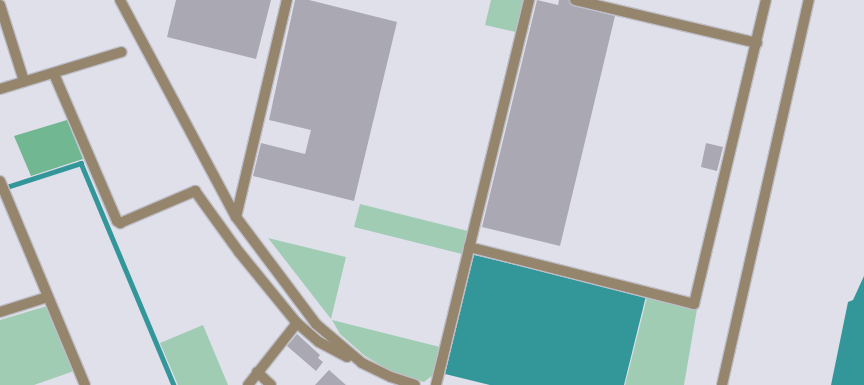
<!DOCTYPE html>
<style>
body{margin:0}
#map{position:relative;width:864px;height:385px;overflow:hidden;background:#e0e0eb;font-family:Karla,sans-serif}
div>[style]{position:absolute}
.green>*{inset:0;background:#a1ccb4}
.forest>*{inset:0;background:#70b792}
.water>*{inset:0;background:#33979a}
.stream>*{height:4.5px;margin:-2.25px;padding:0 2.25px;transform-origin:2.25px;border-radius:2.25px;background:#33979a}
.building>*{inset:0;background:#a9a8b3}
.roads{filter:drop-shadow(1px 0 #bebec8) drop-shadow(-1px 0 #bebec8) drop-shadow(0 1px #bebec8) drop-shadow(0 -1px #bebec8)}
.minor>*{height:10px;margin:-5px;padding:0 5px;transform-origin:5px;border-radius:5px;background:#95856c}
span{translate:-50% -50%;white-space:nowrap;text-align:center;line-height:1.15;-webkit-text-stroke:4px #fff;paint-order:stroke}
</style>
<div id="map">
<div class="green">
<div style="clip-path:polygon(491px 0,524px 0,516px 32px,485px 25px)"></div>
<div style="clip-path:polygon(360px 204px,468px 231px,462px 254px,354px 227px)"></div>
<div style="clip-path:polygon(268px 238px,346px 257px,331px 319px)"></div>
<div style="clip-path:polygon(647px 297px,697px 309px,684px 385px,625px 385px)"></div>
<div style="clip-path:polygon(47px 306px,74px 371px,34px 385px,0 385px,0 320px)"></div>
<div style="clip-path:polygon(332px 320px,440px 347px,433px 375px,424px 382px,392px 372px,365px 356px,340px 334px)"></div>
<div style="clip-path:polygon(203px 325px,228px 385px,178px 385px,160px 343px)"></div>
</div>
<div class="forest">
<div style="clip-path:polygon(67px 120px,83px 159px,31px 176px,14px 136px)"></div>
</div>
<div class="water">
<div style="clip-path:polygon(474px 255px,646px 296px,624px 385px,490px 385px,445px 374px)"></div>
<div style="clip-path:polygon(864px 276px,864px 385px,831px 385px,848px 302px,853px 300px)"></div>
</div>
<div class="stream">
<div style="left:4px;top:188px;width:81px;rotate:-18deg"></div>
<div style="left:81px;top:163px;width:241px;rotate:67.3deg"></div>
</div>
<div class="building">
<div style="clip-path:polygon(176px 0,271px 0,256px 59px,167px 37px)"></div>
<div style="clip-path:polygon(295px 0,309px 0,397px 22px,354px 201px,253px 176px,261px 143px,305px 154px,311px 130px,269px 120px)"></div>
<div style="clip-path:polygon(537px 0,558px 5px,559px 0,569px 0,574px 6px,615px 16px,560px 246px,482px 227px)"></div>
<div style="clip-path:polygon(706px 143px,723px 147px,717px 171px,701px 167px)"></div>
<div style="clip-path:polygon(297px 334px,320px 355px,318px 358px,323px 362px,316px 371px,287px 346px)"></div>
<div style="clip-path:polygon(329px 370px,346px 385px,315px 385px)"></div>
</div>
<div class="roads">
<div class="minor">
<div style="left:120px;top:0;width:246px;rotate:61.9deg"></div>
<div style="left:236px;top:217px;width:134px;rotate:53.2deg"></div>
<div style="left:316px;top:324px;width:60px;rotate:40.3deg"></div>
<div style="left:362px;top:363px;width:32px;rotate:26deg"></div>
<div style="left:391px;top:377px;width:25px;rotate:18deg"></div>
<div style="left:575px;top:0;width:187px;rotate:13.3deg"></div>
<div style="left:0;top:5px;width:80px;rotate:72.5deg"></div>
<div style="left:54px;top:74px;width:160px;rotate:66.8deg"></div>
<div style="left:117px;top:221px;width:4px;rotate:34deg"></div>
<div style="left:120px;top:223px;width:82px;rotate:-23.1deg"></div>
<div style="left:195px;top:191px;width:75px;rotate:54.2deg"></div>
<div style="left:239px;top:252px;width:92px;rotate:50.8deg"></div>
<div style="left:297px;top:323px;width:29px;rotate:41deg"></div>
<div style="left:319px;top:342px;width:32px;rotate:28deg"></div>
<div style="left:0;top:89px;width:127px;rotate:-16.9deg"></div>
<div style="left:0;top:181px;width:221px;rotate:67.4deg"></div>
<div style="left:236px;top:217px;width:223px;rotate:-76.8deg"></div>
<div style="left:469px;top:247px;width:232px;rotate:14.2deg"></div>
<div style="left:694px;top:304px;width:312px;rotate:-76.7deg"></div>
<div style="left:0;top:312px;width:50px;rotate:-17.4deg"></div>
<div style="left:257px;top:372px;width:19px;rotate:43deg"></div>
<div style="left:248px;top:385px;width:79px;rotate:-51.7deg"></div>
<div style="left:436px;top:385px;width:396px;rotate:-76.4deg"></div>
<div style="left:722px;top:385px;width:395px;rotate:-77.3deg"></div>
</div>
</div>
</div>
